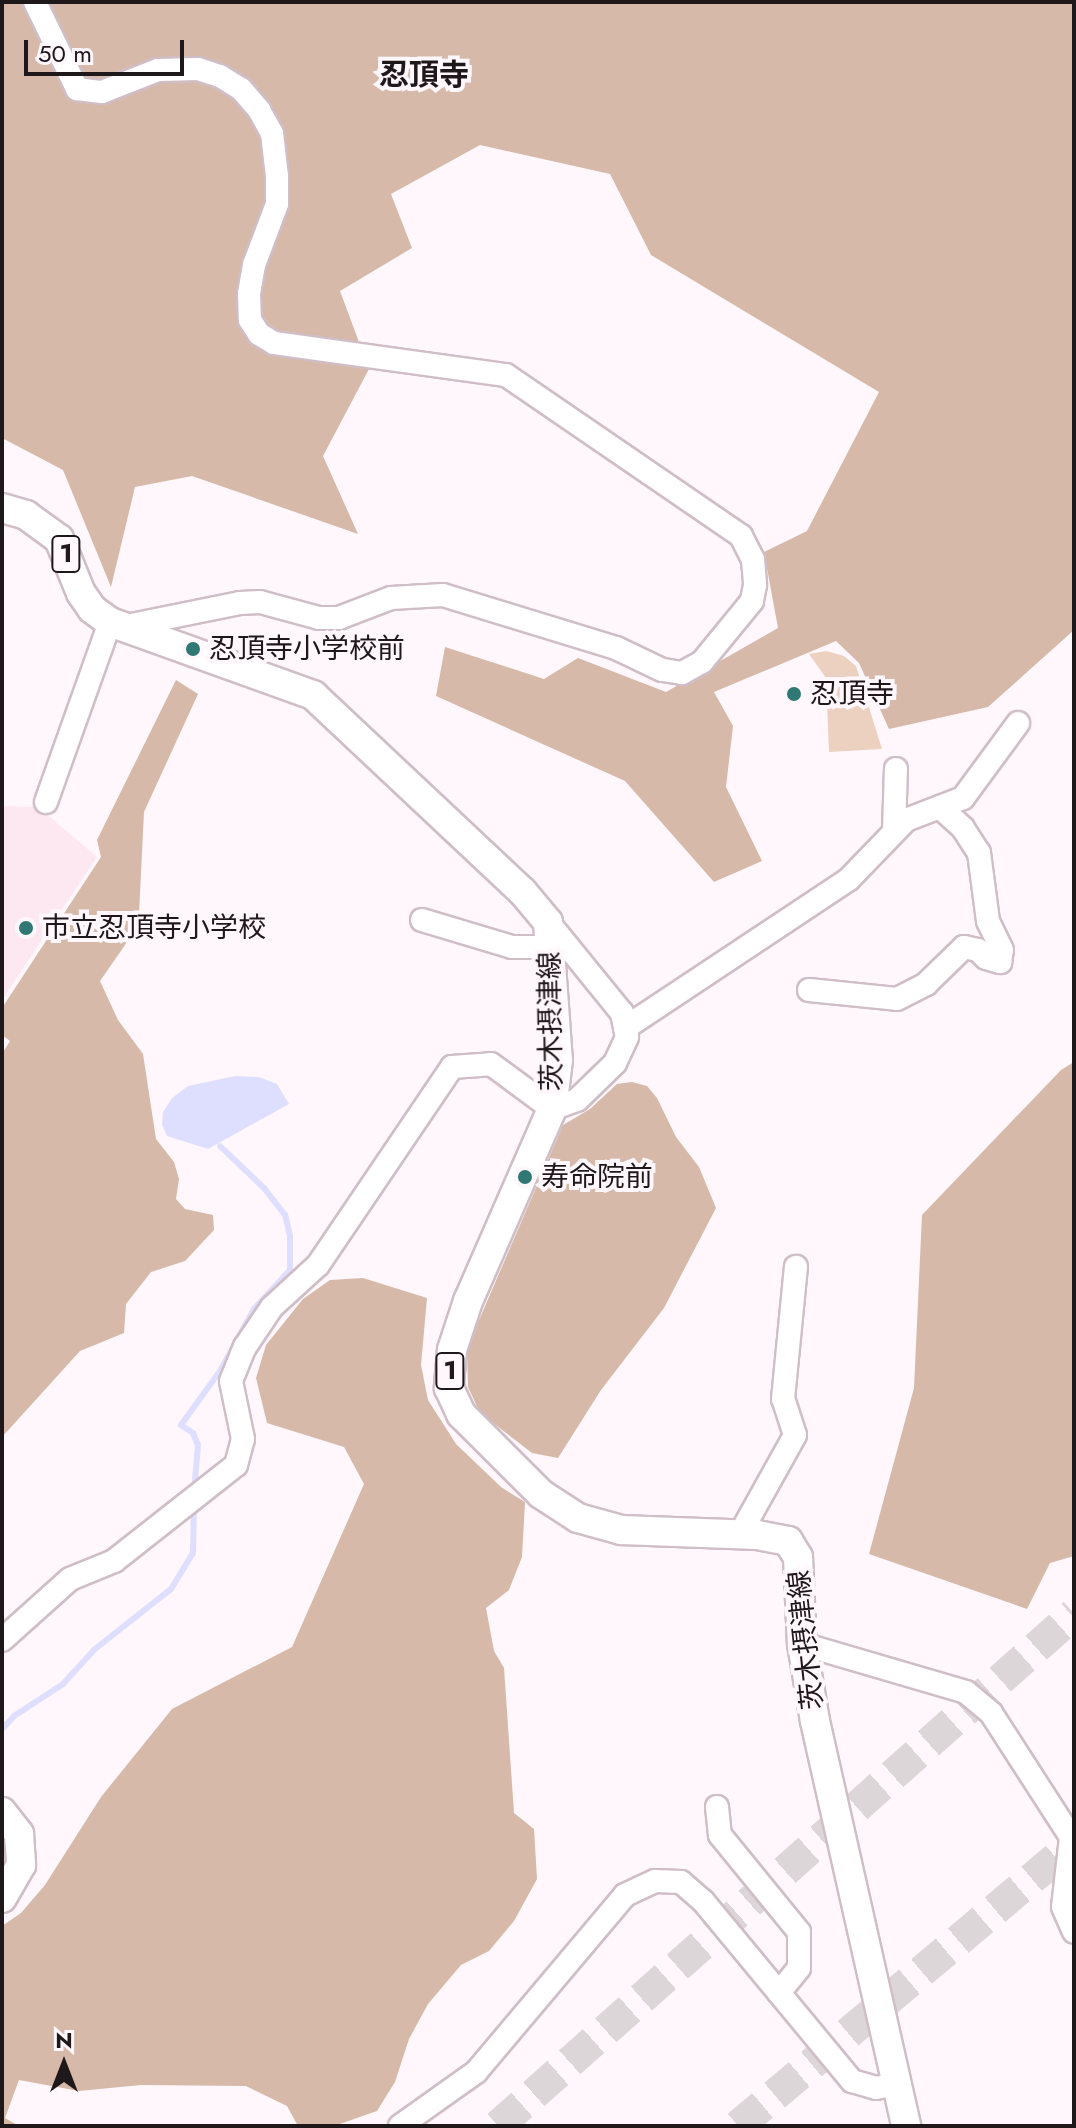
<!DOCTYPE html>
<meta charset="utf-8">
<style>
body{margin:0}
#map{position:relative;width:1076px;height:2128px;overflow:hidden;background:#fff7fb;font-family:Jost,"Noto Sans JP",sans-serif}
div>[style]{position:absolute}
.built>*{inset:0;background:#fde7f1}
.green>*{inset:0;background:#edd1c0}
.forest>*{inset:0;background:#d6b9a8}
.water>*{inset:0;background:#dedffe}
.stream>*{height:6px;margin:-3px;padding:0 3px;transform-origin:3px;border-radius:3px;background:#dedffe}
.highway-tunnel>*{height:32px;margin-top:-16px;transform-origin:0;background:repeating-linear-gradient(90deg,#ddd6d9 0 32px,transparent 0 48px)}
.roads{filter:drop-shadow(2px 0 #d0bec7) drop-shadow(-2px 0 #d0bec7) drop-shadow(0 2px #d0bec7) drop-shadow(0 -2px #d0bec7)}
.minor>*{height:22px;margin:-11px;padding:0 11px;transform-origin:11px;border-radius:11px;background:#fff}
.major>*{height:28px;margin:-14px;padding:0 14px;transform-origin:14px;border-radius:14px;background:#fff}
.dots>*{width:22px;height:22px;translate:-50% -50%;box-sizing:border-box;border:4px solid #fff7fb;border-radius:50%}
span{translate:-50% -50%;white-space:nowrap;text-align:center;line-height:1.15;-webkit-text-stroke:8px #fff7fb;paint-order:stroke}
.shield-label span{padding:2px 6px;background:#fff7fb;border:2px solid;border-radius:6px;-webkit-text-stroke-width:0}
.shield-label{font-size:26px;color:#1f181b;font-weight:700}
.poi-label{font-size:28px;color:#1f181b}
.left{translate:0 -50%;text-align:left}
.street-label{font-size:28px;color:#1f181b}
.neighbourhood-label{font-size:30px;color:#1f181b;font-weight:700}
.frame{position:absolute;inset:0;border:4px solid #1f181b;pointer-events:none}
.north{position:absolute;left:24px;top:2024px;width:80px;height:80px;-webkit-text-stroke:6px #fff7fb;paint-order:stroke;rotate:0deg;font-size:22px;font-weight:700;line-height:32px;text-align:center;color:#1f181b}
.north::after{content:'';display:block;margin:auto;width:28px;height:36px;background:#1f181b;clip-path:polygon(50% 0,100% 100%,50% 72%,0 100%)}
.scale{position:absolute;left:24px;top:40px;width:160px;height:36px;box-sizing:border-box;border:4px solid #1f181b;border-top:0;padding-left:10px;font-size:24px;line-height:28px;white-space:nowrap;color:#1f181b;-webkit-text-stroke:6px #fff7fb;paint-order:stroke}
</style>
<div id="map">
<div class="built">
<div style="clip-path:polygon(2px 806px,38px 807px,97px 857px,2px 1000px)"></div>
</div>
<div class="green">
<div style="clip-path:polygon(826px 651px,844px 656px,856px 666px,882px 749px,829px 752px,826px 678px,809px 654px)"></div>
</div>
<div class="forest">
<div style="clip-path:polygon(2px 2px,1074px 2px,1074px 630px,988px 707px,889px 729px,859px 663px,836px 641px,714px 692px,733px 726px,726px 787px,762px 861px,714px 882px,625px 781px,436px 696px,445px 647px,544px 679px,578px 658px,666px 692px,778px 628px,764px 552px,807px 531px,879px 392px,651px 255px,610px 174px,480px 145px,391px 194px,412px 248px,340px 291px,369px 369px,323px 456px,358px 534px,192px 476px,135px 487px,111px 587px,63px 470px,2px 438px)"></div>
<div style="clip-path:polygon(176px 680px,198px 694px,144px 812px,139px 914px,125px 945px,100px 981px,118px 1020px,143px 1054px,156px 1139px,174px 1162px,179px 1179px,176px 1199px,185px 1209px,213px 1215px,214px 1230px,185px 1261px,151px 1272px,126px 1304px,124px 1333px,80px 1351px,2px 1437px,2px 1054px,10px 1041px,2px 1035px,2px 1008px,101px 857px,97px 840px)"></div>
<div style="clip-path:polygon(1074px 1062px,1074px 1556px,1050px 1563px,1027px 1609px,869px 1554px,914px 1388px,922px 1215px,1061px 1070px)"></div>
<div style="clip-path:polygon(632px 1082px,647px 1086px,657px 1098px,676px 1137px,699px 1167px,716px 1208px,664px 1308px,601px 1390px,558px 1458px,532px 1453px,480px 1413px,468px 1387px,467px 1348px,563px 1125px,590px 1109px,617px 1084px)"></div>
<div style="clip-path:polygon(363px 1278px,427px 1298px,421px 1365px,428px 1400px,456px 1444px,501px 1487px,525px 1502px,522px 1557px,509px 1590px,486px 1608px,494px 1651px,504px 1668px,514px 1813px,534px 1829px,537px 1879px,514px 1921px,489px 1951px,461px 1965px,428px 2004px,409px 2039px,395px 2082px,377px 2111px,334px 2126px,298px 2126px,287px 2106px,246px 2086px,141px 2085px,79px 2091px,19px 2080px,5px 2118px,19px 2126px,2px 2126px,2px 1926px,21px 1913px,45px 1885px,101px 1797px,172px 1709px,292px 1647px,364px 1484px,344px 1447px,267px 1423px,256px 1378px,266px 1345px,303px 1299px,330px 1280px)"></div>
</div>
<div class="water">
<div style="clip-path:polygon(235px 1076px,259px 1077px,277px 1084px,289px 1104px,208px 1149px,167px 1136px,162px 1125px,163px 1112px,172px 1098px,188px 1086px)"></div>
</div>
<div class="stream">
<div style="left:194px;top:1492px;width:47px;rotate:-85.1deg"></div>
<div style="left:198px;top:1445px;width:13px;rotate:-113deg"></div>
<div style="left:193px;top:1433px;width:14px;rotate:-146deg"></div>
<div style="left:181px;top:1425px;width:67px;rotate:-54.2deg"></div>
<div style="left:220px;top:1371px;width:71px;rotate:-61.3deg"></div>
<div style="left:254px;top:1309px;width:53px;rotate:-47.3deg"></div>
<div style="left:290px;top:1270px;width:34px;rotate:-90deg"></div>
<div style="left:290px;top:1236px;width:22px;rotate:-103deg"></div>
<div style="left:285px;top:1215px;width:33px;rotate:-128deg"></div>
<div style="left:265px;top:1189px;width:62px;rotate:-136.3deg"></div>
<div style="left:2px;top:1729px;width:18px;rotate:-47deg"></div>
<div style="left:14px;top:1716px;width:59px;rotate:-33.1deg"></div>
<div style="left:63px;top:1684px;width:47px;rotate:-47.6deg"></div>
<div style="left:95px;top:1649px;width:97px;rotate:-38.3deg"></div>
<div style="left:171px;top:1589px;width:42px;rotate:-58.6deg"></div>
<div style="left:193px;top:1553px;width:46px;rotate:-88.8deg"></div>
</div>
<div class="highway-tunnel">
<div style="left:498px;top:2126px;width:771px;rotate:-41.63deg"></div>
<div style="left:738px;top:2126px;width:439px;rotate:-40.1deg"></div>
</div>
<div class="roads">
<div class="minor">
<div style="left:35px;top:2px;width:97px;rotate:64.2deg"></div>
<div style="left:77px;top:89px;width:25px;rotate:7deg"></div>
<div style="left:102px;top:92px;width:60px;rotate:-21.4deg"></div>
<div style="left:158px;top:70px;width:40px;rotate:-1.4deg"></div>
<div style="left:198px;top:69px;width:23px;rotate:18deg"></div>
<div style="left:220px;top:76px;width:25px;rotate:32deg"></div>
<div style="left:241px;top:89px;width:28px;rotate:49deg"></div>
<div style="left:259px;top:110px;width:26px;rotate:61deg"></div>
<div style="left:272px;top:133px;width:43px;rotate:83.4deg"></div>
<div style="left:277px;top:176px;width:28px;rotate:90deg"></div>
<div style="left:277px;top:204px;width:65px;rotate:110.7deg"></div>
<div style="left:254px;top:265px;width:29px;rotate:100deg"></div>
<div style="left:249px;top:294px;width:26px;rotate:88deg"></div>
<div style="left:250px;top:320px;width:17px;rotate:57deg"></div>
<div style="left:259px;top:334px;width:17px;rotate:31deg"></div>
<div style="left:274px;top:343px;width:234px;rotate:7.9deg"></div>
<div style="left:506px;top:375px;width:285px;rotate:34.4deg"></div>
<div style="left:741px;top:536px;width:27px;rotate:63deg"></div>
<div style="left:753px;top:560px;width:25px;rotate:85deg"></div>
<div style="left:755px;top:585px;width:16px;rotate:101deg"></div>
<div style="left:752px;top:601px;width:79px;rotate:129.3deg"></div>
<div style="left:702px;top:662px;width:23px;rotate:151deg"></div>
<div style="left:682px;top:673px;width:20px;rotate:-171deg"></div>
<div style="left:662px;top:670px;width:51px;rotate:-154.4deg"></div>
<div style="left:616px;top:648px;width:181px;rotate:-163deg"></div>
<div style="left:443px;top:595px;width:52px;rotate:176.7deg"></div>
<div style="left:391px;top:598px;width:56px;rotate:159deg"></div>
<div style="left:339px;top:618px;width:20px;rotate:180deg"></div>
<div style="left:319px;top:618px;width:61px;rotate:-164.8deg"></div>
<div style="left:260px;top:602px;width:20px;rotate:177deg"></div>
<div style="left:240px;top:603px;width:116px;rotate:168.6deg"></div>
<div style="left:46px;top:802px;width:191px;rotate:-70.4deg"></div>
<div style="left:894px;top:831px;width:62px;rotate:-88.2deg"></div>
<div style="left:422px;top:920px;width:94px;rotate:16.7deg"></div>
<div style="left:512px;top:947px;width:38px"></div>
<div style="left:809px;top:990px;width:88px;rotate:5.8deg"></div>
<div style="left:897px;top:999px;width:33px;rotate:-27deg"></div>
<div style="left:926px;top:984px;width:53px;rotate:-44.2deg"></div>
<div style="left:964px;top:947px;width:14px;rotate:12deg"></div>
<div style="left:978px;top:950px;width:11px;rotate:45deg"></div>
<div style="left:986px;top:958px;width:15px;rotate:16deg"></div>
<div style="left:1000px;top:962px;width:12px;rotate:-81deg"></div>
<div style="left:1002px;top:950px;width:32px;rotate:-116deg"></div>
<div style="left:988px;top:921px;width:69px;rotate:-97.5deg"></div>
<div style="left:979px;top:853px;width:30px;rotate:-123deg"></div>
<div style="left:963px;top:828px;width:31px;rotate:-138deg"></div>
<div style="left:625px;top:1028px;width:269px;rotate:-33.6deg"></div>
<div style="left:849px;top:879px;width:82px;rotate:-46deg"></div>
<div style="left:906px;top:820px;width:61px;rotate:-21.1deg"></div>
<div style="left:963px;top:798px;width:93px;rotate:-53.7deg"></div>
<div style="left:740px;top:1534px;width:113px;rotate:-60.9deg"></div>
<div style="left:795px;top:1435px;width:38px;rotate:-108deg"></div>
<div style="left:783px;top:1399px;width:133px;rotate:-84.4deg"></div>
<div style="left:2px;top:1640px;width:91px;rotate:-41.9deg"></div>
<div style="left:70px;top:1579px;width:48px;rotate:-22.2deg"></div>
<div style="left:114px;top:1561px;width:155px;rotate:-38.2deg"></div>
<div style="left:236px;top:1465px;width:27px;rotate:-75deg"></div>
<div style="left:243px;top:1439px;width:59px;rotate:-101.7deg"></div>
<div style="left:231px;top:1381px;width:37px;rotate:-68deg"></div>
<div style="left:245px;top:1347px;width:48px;rotate:-56deg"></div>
<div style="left:272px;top:1307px;width:62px;rotate:-42.4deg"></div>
<div style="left:318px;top:1265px;width:239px;rotate:-55.9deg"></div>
<div style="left:452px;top:1067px;width:39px;rotate:-4deg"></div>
<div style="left:491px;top:1064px;width:76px;rotate:36.4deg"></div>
<div style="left:552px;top:1109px;width:27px;rotate:-20deg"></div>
<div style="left:577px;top:1100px;width:53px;rotate:-44.2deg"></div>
<div style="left:615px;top:1063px;width:29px;rotate:-65deg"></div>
<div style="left:627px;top:1037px;width:25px;rotate:-102deg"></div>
<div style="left:622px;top:1013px;width:117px;rotate:-129.1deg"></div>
<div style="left:802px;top:1644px;width:171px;rotate:16.3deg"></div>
<div style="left:966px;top:1692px;width:33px;rotate:40deg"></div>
<div style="left:991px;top:1713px;width:148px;rotate:57.2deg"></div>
<div style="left:1071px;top:1837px;width:70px;rotate:96.5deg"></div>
<div style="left:1063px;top:1907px;width:27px;rotate:66deg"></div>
<div style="left:717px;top:1807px;width:28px;rotate:84deg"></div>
<div style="left:720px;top:1835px;width:125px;rotate:50.8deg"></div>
<div style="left:799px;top:1932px;width:36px;rotate:90deg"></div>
<div style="left:799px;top:1968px;width:32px;rotate:129deg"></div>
<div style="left:400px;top:2126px;width:93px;rotate:-35.4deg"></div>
<div style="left:476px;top:2072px;width:231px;rotate:-49.9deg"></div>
<div style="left:625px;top:1895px;width:33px;rotate:-25deg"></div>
<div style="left:655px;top:1881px;width:26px;rotate:2deg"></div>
<div style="left:681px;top:1882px;width:29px;rotate:41deg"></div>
<div style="left:703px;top:1901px;width:234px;rotate:50.4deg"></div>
<div style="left:852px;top:2081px;width:25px;rotate:16deg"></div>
<div style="left:876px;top:2088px;width:20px;rotate:-11deg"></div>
</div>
<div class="major">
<div style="left:2px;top:508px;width:25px;rotate:16deg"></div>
<div style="left:26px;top:515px;width:41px;rotate:36deg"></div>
<div style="left:59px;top:539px;width:58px;rotate:67.8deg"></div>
<div style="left:81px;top:593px;width:19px;rotate:55deg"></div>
<div style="left:92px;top:609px;width:22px;rotate:36deg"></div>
<div style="left:110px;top:622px;width:216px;rotate:19.8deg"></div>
<div style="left:313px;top:695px;width:287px;rotate:43.2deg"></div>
<div style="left:522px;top:891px;width:40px;rotate:50deg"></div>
<div style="left:548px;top:922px;width:138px;rotate:85.9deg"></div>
<div style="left:558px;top:1060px;width:49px;rotate:97deg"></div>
<div style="left:552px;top:1109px;width:210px;rotate:113.6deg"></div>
<div style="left:468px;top:1301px;width:52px;rotate:108.1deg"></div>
<div style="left:452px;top:1350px;width:38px;rotate:95deg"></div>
<div style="left:449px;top:1388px;width:29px;rotate:65deg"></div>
<div style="left:461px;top:1414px;width:113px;rotate:45deg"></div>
<div style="left:541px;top:1494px;width:44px;rotate:33deg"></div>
<div style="left:578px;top:1518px;width:45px;rotate:15.6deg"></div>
<div style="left:621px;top:1530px;width:136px;rotate:2.1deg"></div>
<div style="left:757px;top:1535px;width:32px;rotate:11deg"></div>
<div style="left:788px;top:1541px;width:19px;rotate:58deg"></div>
<div style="left:798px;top:1557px;width:87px;rotate:87.4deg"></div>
<div style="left:802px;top:1644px;width:78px;rotate:80.4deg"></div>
<div style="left:815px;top:1721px;width:415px;rotate:77.3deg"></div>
<div style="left:2px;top:1812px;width:28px;rotate:52deg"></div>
<div style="left:19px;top:1834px;width:31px;rotate:86deg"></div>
<div style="left:21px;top:1865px;width:38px;rotate:120deg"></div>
</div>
</div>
<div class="dots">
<div style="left:193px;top:649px;background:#307873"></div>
<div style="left:794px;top:694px;background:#307873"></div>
<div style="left:26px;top:928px;background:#307873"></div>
<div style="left:525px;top:1177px;background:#307873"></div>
</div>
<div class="shield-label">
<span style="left:66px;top:554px">1</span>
<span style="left:450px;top:1371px">1</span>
</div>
<div class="poi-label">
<span class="left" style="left:209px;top:649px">忍頂寺小学校前</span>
<span class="left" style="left:810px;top:694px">忍頂寺</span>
<span class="left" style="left:42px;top:928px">市立忍頂寺小学校</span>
<span class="left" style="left:541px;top:1177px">寿命院前</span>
</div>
<div class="street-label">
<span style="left:551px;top:1021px;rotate:-91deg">茨木摂津線</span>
<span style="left:806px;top:1640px;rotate:-96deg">茨木摂津線</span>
</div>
<div class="neighbourhood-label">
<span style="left:424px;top:75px">忍頂寺</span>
</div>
<div class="frame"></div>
<div class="north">N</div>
<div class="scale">50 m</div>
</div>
